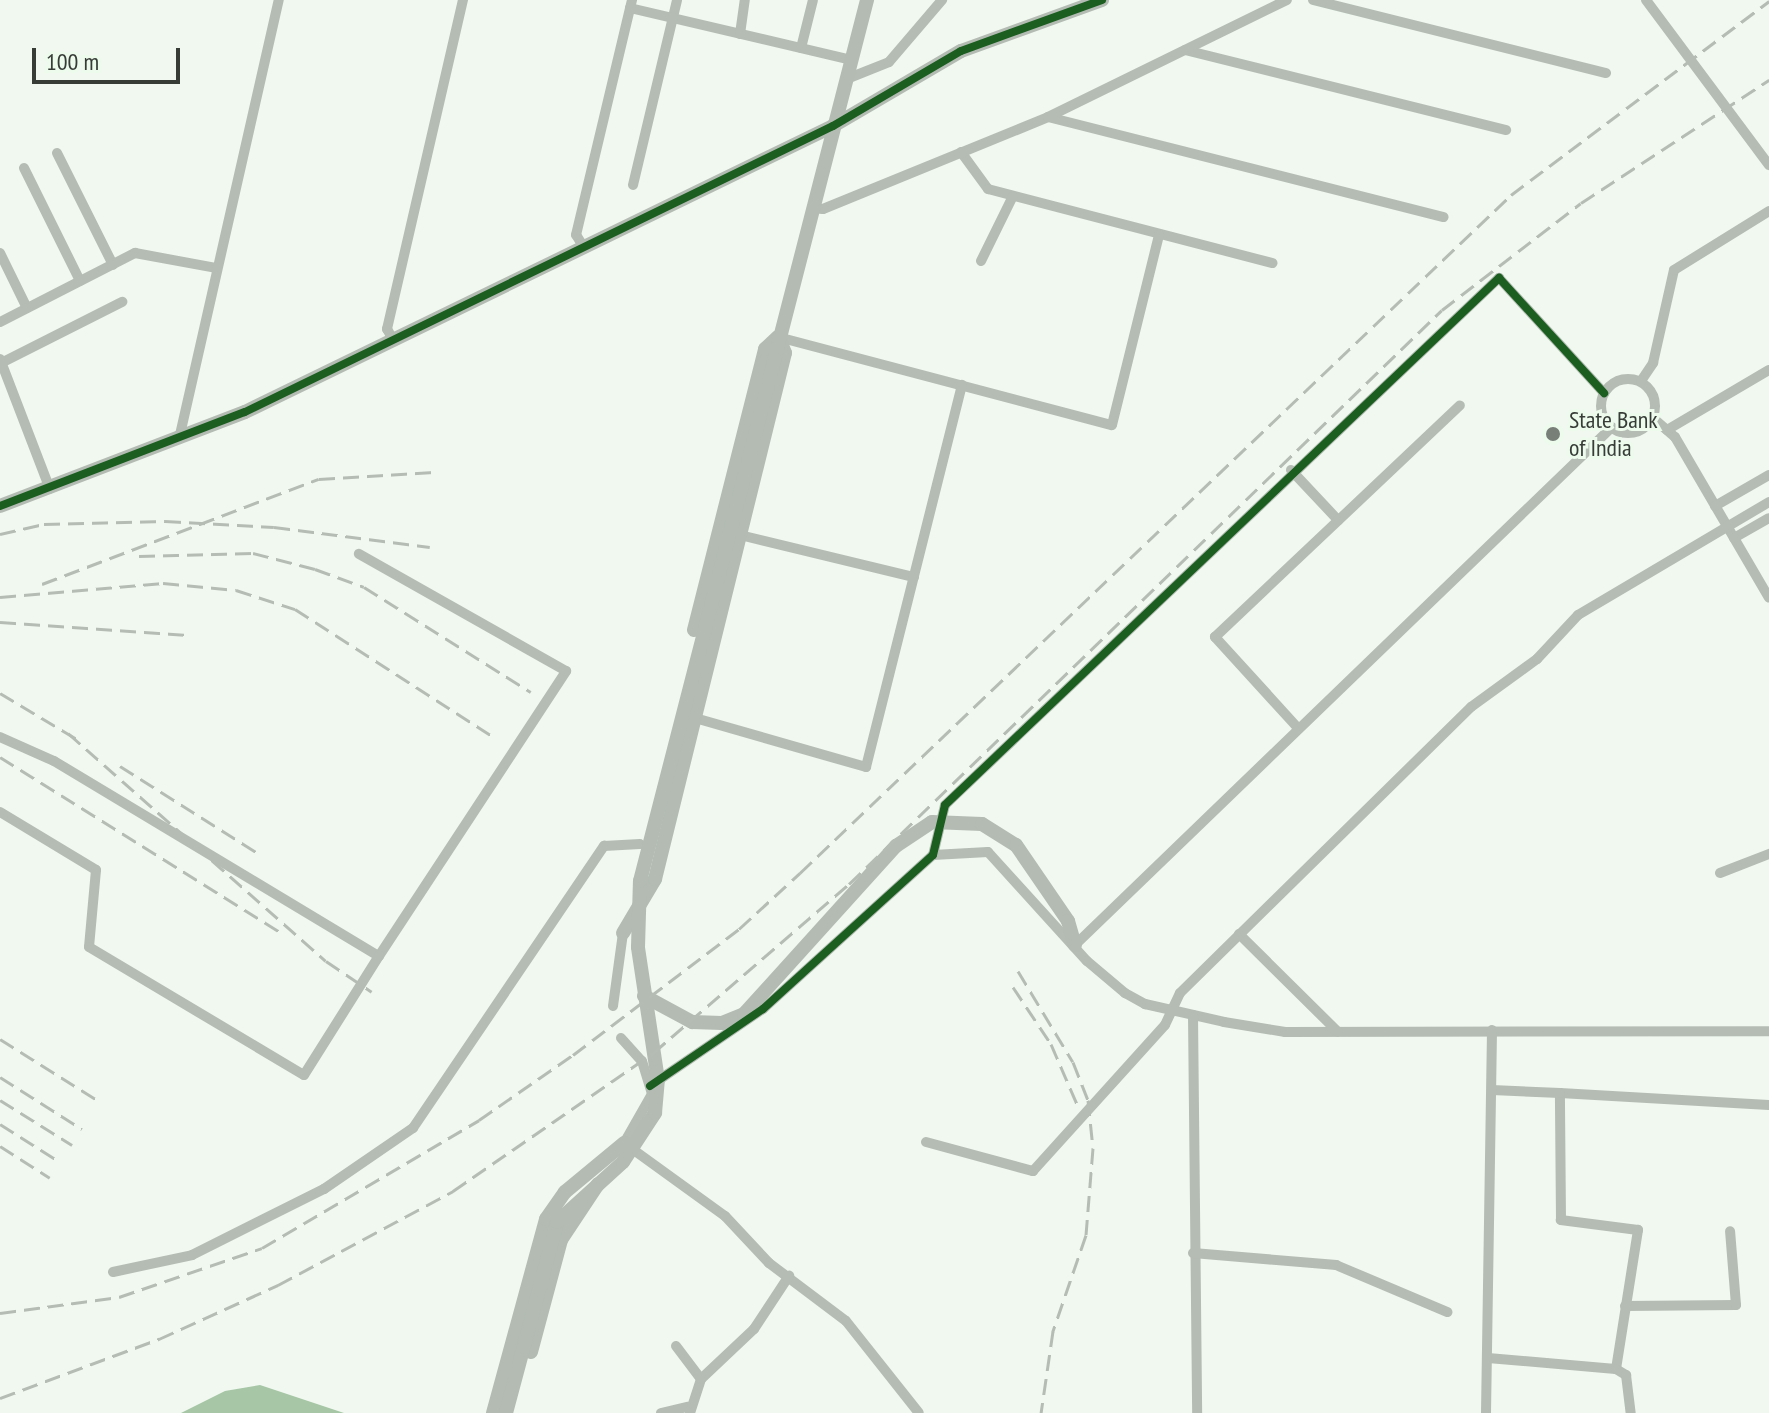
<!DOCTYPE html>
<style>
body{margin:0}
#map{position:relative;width:1769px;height:1413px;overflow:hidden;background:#f0f8f0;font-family:"PT Sans Narrow",sans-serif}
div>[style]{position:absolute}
.water>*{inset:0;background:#a6c6a6}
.street>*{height:10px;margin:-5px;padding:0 5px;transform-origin:5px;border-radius:5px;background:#b4bcb4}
.street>.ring{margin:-5px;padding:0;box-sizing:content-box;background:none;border:10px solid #b4bcb4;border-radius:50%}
.secondary>*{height:14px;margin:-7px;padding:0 7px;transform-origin:7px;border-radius:7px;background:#b3bbb3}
.rail>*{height:3px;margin-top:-1.5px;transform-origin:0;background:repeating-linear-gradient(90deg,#b4bcb4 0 16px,transparent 0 24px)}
.cycleway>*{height:8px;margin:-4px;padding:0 4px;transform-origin:4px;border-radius:4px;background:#1b5e20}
.dots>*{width:22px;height:22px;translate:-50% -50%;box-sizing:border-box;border:4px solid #ecfbec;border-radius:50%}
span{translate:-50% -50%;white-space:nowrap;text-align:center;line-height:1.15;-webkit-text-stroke:6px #ecfbec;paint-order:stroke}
.poi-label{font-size:24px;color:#373c37}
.left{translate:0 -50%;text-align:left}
.scale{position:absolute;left:32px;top:48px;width:148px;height:36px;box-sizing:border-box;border:4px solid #373c37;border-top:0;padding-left:10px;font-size:24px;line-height:28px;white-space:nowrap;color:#373c37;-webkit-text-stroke:6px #ecfbec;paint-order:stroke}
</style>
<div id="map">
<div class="water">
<div style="clip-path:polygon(260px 1385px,344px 1413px,181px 1413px,225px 1391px)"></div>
</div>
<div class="street">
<div style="left:1313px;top:0;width:302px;rotate:14deg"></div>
<div style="left:1646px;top:0;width:206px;rotate:53.3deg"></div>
<div style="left:630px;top:8px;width:227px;rotate:13.2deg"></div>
<div style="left:740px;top:34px;width:34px;rotate:-82deg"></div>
<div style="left:801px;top:48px;width:49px;rotate:-76deg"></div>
<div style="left:1185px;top:50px;width:331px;rotate:14deg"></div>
<div style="left:849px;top:78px;width:43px;rotate:-21.8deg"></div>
<div style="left:889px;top:62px;width:82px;rotate:-49.5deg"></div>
<div style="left:1048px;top:117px;width:408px;rotate:14.2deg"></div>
<div style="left:961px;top:152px;width:46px;rotate:53.9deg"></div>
<div style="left:988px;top:189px;width:294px;rotate:14.6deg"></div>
<div style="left:57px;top:153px;width:125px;rotate:63.4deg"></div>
<div style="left:24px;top:168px;width:126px;rotate:63.6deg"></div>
<div style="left:633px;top:185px;width:190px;rotate:-76.6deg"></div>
<div style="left:812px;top:208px;width:11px;rotate:5deg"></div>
<div style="left:823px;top:209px;width:243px;rotate:-22.2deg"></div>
<div style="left:1048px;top:117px;width:266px;rotate:-26.1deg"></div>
<div style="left:583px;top:246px;width:13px;rotate:-122deg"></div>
<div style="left:576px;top:235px;width:242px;rotate:-76.6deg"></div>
<div style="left:0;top:253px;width:61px;rotate:63.9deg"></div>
<div style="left:981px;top:261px;width:72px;rotate:-63.8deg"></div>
<div style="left:0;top:322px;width:152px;rotate:-27.1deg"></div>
<div style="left:135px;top:253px;width:82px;rotate:10.5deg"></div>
<div style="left:778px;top:337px;width:345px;rotate:14.8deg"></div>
<div style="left:1112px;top:425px;width:196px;rotate:-76.1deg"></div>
<div style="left:394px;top:341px;width:14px;rotate:-120deg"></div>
<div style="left:387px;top:329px;width:338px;rotate:-77deg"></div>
<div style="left:0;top:359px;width:139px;rotate:69deg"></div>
<div style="left:1px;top:363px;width:136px;rotate:-26.8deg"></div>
<div class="ring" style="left:1601px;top:379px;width:44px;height:44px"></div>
<div style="left:1641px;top:381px;width:22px;rotate:-56deg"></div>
<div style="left:1653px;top:363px;width:95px;rotate:-77.3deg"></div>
<div style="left:1674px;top:270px;width:112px;rotate:-31.8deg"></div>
<div style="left:1653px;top:418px;width:29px;rotate:41deg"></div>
<div style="left:1675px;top:437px;width:186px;rotate:59.7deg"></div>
<div style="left:1667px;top:430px;width:118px;rotate:-30.5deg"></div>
<div style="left:179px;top:439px;width:450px;rotate:-77.2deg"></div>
<div style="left:1291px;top:470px;width:69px;rotate:46.8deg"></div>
<div style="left:1715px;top:506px;width:62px;rotate:-29.9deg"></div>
<div style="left:740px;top:535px;width:179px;rotate:13.6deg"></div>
<div style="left:1734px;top:538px;width:40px;rotate:-29.7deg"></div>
<div style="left:695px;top:718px;width:178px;rotate:16deg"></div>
<div style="left:866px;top:767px;width:394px;rotate:-75.9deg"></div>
<div style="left:1297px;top:727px;width:122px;rotate:-132.3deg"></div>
<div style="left:1215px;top:637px;width:337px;rotate:-43.4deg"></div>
<div style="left:0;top:737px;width:59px;rotate:24deg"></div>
<div style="left:54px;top:761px;width:379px;rotate:31deg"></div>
<div style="left:379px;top:956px;width:341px;rotate:-56.7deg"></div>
<div style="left:566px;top:671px;width:238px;rotate:-150.5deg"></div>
<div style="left:0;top:812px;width:112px;rotate:31.1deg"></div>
<div style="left:96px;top:870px;width:77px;rotate:95.2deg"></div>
<div style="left:89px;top:947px;width:250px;rotate:30.8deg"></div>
<div style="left:304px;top:1075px;width:141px;rotate:-57.8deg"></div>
<div style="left:933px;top:855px;width:55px;rotate:-3.1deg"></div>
<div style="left:988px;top:852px;width:147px;rotate:47.8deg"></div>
<div style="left:1087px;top:961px;width:50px;rotate:40.1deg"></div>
<div style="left:1125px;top:993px;width:23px;rotate:29deg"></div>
<div style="left:1145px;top:1004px;width:81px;rotate:12.8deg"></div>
<div style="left:1224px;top:1022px;width:62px;rotate:9.3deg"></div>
<div style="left:1285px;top:1032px;width:484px;rotate:-0.1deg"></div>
<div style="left:1720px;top:873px;width:53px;rotate:-21.2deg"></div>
<div style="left:1239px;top:934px;width:139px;rotate:44.7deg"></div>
<div style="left:1075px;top:945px;width:746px;rotate:-43.97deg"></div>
<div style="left:613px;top:1006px;width:74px;rotate:-82.2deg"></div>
<div style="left:1193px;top:1015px;width:398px;rotate:89.4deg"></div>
<div style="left:621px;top:1038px;width:31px;rotate:48deg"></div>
<div style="left:642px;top:1061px;width:34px;rotate:73deg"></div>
<div style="left:652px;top:1094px;width:56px;rotate:119.7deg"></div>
<div style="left:624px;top:1143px;width:125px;rotate:35.9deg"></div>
<div style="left:725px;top:1216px;width:64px;rotate:46.9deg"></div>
<div style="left:769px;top:1263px;width:96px;rotate:37deg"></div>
<div style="left:846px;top:1321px;width:117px;rotate:51.6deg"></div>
<div style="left:650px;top:1086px;width:137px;rotate:-34.3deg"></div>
<div style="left:763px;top:1009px;width:229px;rotate:-42.2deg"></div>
<div style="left:933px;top:855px;width:51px;rotate:-76.5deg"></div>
<div style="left:945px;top:805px;width:765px;rotate:-43.57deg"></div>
<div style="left:1499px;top:278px;width:156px;rotate:47.6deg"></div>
<div style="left:1560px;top:1093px;width:209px;rotate:3.3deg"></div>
<div style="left:926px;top:1142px;width:111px;rotate:15.2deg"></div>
<div style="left:1033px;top:1171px;width:197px;rotate:-47.9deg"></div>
<div style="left:1165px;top:1025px;width:35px;rotate:-65deg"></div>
<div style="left:1180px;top:993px;width:408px;rotate:-44.5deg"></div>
<div style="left:1471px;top:707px;width:82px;rotate:-36deg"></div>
<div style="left:1537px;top:659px;width:60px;rotate:-47deg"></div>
<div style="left:1578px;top:615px;width:222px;rotate:-30.6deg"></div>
<div style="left:1193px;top:1253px;width:144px;rotate:4.8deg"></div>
<div style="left:1336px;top:1265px;width:121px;rotate:22.9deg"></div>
<div style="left:113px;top:1272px;width:81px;rotate:-12.1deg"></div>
<div style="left:192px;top:1255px;width:148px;rotate:-26.6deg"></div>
<div style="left:324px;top:1189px;width:108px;rotate:-34.4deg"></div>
<div style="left:413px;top:1128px;width:341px;rotate:-55.9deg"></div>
<div style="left:604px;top:846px;width:36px;rotate:-3deg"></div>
<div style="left:1625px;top:1306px;width:111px;rotate:-0.5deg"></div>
<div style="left:1736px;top:1305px;width:74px;rotate:-94.6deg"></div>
<div style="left:676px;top:1346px;width:41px;rotate:52.9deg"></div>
<div style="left:1488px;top:1358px;width:128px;rotate:4.9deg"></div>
<div style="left:1616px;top:1369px;width:141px;rotate:-81deg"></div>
<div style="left:1638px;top:1230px;width:78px;rotate:-172.6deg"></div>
<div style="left:1561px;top:1220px;width:127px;rotate:-90.5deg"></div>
<div style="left:1560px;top:1093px;width:68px;rotate:-177.5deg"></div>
<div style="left:1616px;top:1369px;width:12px;rotate:31deg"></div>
<div style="left:1626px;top:1375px;width:38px;rotate:83deg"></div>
<div style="left:661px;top:1413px;width:28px;rotate:-13deg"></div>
<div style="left:690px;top:1413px;width:36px;rotate:-72deg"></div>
<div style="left:701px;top:1379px;width:73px;rotate:-43.3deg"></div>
<div style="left:754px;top:1329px;width:64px;rotate:-56.6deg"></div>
<div style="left:1486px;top:1413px;width:383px;rotate:-89.1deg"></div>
</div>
<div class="secondary">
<div style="left:0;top:506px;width:262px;rotate:-21deg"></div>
<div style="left:245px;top:412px;width:654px;rotate:-25.94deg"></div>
<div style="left:833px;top:126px;width:148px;rotate:-30.4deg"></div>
<div style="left:961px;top:51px;width:150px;rotate:-19.9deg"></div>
<div style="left:694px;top:630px;width:290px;rotate:-75.8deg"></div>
<div style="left:765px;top:349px;width:18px;rotate:-43deg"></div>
<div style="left:623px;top:933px;width:63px;rotate:-59.3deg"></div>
<div style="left:655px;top:879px;width:542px;rotate:-76.12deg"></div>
<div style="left:785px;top:353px;width:17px;rotate:-111deg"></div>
<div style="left:644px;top:996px;width:55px;rotate:28.4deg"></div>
<div style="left:692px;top:1022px;width:30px;rotate:2deg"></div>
<div style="left:722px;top:1023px;width:24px;rotate:-22deg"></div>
<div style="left:744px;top:1014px;width:227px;rotate:-47.9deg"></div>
<div style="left:896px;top:846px;width:43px;rotate:-33.7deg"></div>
<div style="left:932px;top:822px;width:50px;rotate:2.3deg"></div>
<div style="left:982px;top:824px;width:40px;rotate:32deg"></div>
<div style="left:1016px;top:845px;width:92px;rotate:55.6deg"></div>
<div style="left:1068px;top:921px;width:25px;rotate:74deg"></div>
<div style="left:531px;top:1352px;width:116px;rotate:-75deg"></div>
<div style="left:561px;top:1240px;width:67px;rotate:-56.5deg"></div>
<div style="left:493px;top:1413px;width:201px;rotate:-74.7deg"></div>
<div style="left:546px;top:1219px;width:33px;rotate:-55deg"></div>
<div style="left:565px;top:1192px;width:77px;rotate:-39.7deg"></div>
<div style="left:506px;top:1413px;width:198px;rotate:-75deg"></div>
<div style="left:557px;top:1222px;width:89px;rotate:-42.3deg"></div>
<div style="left:623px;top:1162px;width:59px;rotate:-56.9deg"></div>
<div style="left:655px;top:1113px;width:33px;rotate:-85deg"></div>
<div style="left:658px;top:1080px;width:134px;rotate:-98.6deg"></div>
<div style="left:638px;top:947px;width:66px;rotate:-88.3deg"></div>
<div style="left:640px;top:881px;width:910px;rotate:-75.55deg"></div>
</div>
<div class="rail">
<div style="left:0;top:534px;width:45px;rotate:-12.8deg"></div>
<div style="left:44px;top:524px;width:121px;rotate:-1.4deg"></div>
<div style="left:165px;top:521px;width:109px;rotate:3.2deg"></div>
<div style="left:274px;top:527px;width:157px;rotate:7.3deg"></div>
<div style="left:139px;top:556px;width:114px;rotate:-1.5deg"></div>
<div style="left:253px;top:553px;width:64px;rotate:14.5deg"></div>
<div style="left:315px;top:569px;width:52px;rotate:20.2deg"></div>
<div style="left:364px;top:587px;width:197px;rotate:32.2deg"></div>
<div style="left:42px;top:584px;width:296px;rotate:-20.8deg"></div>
<div style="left:319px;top:479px;width:115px;rotate:-3.5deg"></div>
<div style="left:0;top:597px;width:164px;rotate:-4.9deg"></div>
<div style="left:163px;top:583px;width:73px;rotate:5.5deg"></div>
<div style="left:236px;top:590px;width:62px;rotate:17.9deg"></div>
<div style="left:295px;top:609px;width:234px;rotate:32.8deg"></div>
<div style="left:0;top:622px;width:188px;rotate:4deg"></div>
<div style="left:0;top:693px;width:90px;rotate:30.9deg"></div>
<div style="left:68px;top:733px;width:344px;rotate:41.5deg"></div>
<div style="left:326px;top:961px;width:55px;rotate:34deg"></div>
<div style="left:0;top:757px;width:332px;rotate:32deg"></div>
<div style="left:120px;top:766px;width:165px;rotate:32.3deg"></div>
<div style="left:1018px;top:971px;width:106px;rotate:58.9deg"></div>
<div style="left:1073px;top:1062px;width:41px;rotate:68.5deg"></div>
<div style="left:1088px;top:1100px;width:48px;rotate:84.1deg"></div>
<div style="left:1093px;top:1148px;width:87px;rotate:94.6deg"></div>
<div style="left:1086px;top:1235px;width:102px;rotate:109deg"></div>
<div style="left:1053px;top:1331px;width:83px;rotate:98.3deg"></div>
<div style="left:1013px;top:987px;width:69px;rotate:56.3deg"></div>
<div style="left:1051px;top:1044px;width:65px;rotate:66.6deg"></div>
<div style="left:0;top:1039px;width:117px;rotate:32.1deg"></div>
<div style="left:0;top:1077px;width:97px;rotate:32.4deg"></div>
<div style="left:0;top:1100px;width:85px;rotate:32deg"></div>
<div style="left:0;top:1124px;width:71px;rotate:32.3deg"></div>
<div style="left:0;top:1146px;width:59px;rotate:32.6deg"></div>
<div style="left:0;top:1313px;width:120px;rotate:-7.7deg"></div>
<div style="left:119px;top:1297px;width:151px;rotate:-18.9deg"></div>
<div style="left:262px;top:1248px;width:252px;rotate:-30.5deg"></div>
<div style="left:479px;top:1120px;width:114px;rotate:-34.7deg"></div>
<div style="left:573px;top:1055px;width:208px;rotate:-37.2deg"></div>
<div style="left:739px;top:929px;width:83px;rotate:-42.6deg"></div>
<div style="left:800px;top:873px;width:982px;rotate:-43.64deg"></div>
<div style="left:1511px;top:195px;width:323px;rotate:-36.9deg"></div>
<div style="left:0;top:1398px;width:170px;rotate:-20.4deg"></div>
<div style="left:159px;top:1339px;width:131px;rotate:-24.4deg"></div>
<div style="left:278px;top:1285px;width:199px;rotate:-28.2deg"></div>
<div style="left:453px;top:1191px;width:243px;rotate:-34.6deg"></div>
<div style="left:653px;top:1053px;width:259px;rotate:-40.8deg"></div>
<div style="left:849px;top:884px;width:825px;rotate:-44.07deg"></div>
<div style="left:1442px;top:310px;width:175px;rotate:-37.6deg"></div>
<div style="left:1581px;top:203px;width:225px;rotate:-33.2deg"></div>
</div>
<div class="cycleway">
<div style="left:0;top:506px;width:262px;rotate:-21deg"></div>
<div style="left:245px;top:412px;width:654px;rotate:-25.94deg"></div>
<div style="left:833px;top:126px;width:148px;rotate:-30.4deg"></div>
<div style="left:961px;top:51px;width:150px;rotate:-19.9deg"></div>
<div style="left:650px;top:1086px;width:137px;rotate:-34.3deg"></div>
<div style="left:763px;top:1009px;width:229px;rotate:-42.2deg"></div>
<div style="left:933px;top:855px;width:51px;rotate:-76.5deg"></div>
<div style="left:945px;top:805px;width:765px;rotate:-43.57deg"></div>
<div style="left:1499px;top:278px;width:156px;rotate:47.6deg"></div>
</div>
<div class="dots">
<div style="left:1553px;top:434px;background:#787e78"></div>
</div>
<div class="poi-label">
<span class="left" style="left:1569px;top:434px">State Bank<br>of India</span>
</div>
<div class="scale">100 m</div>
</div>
